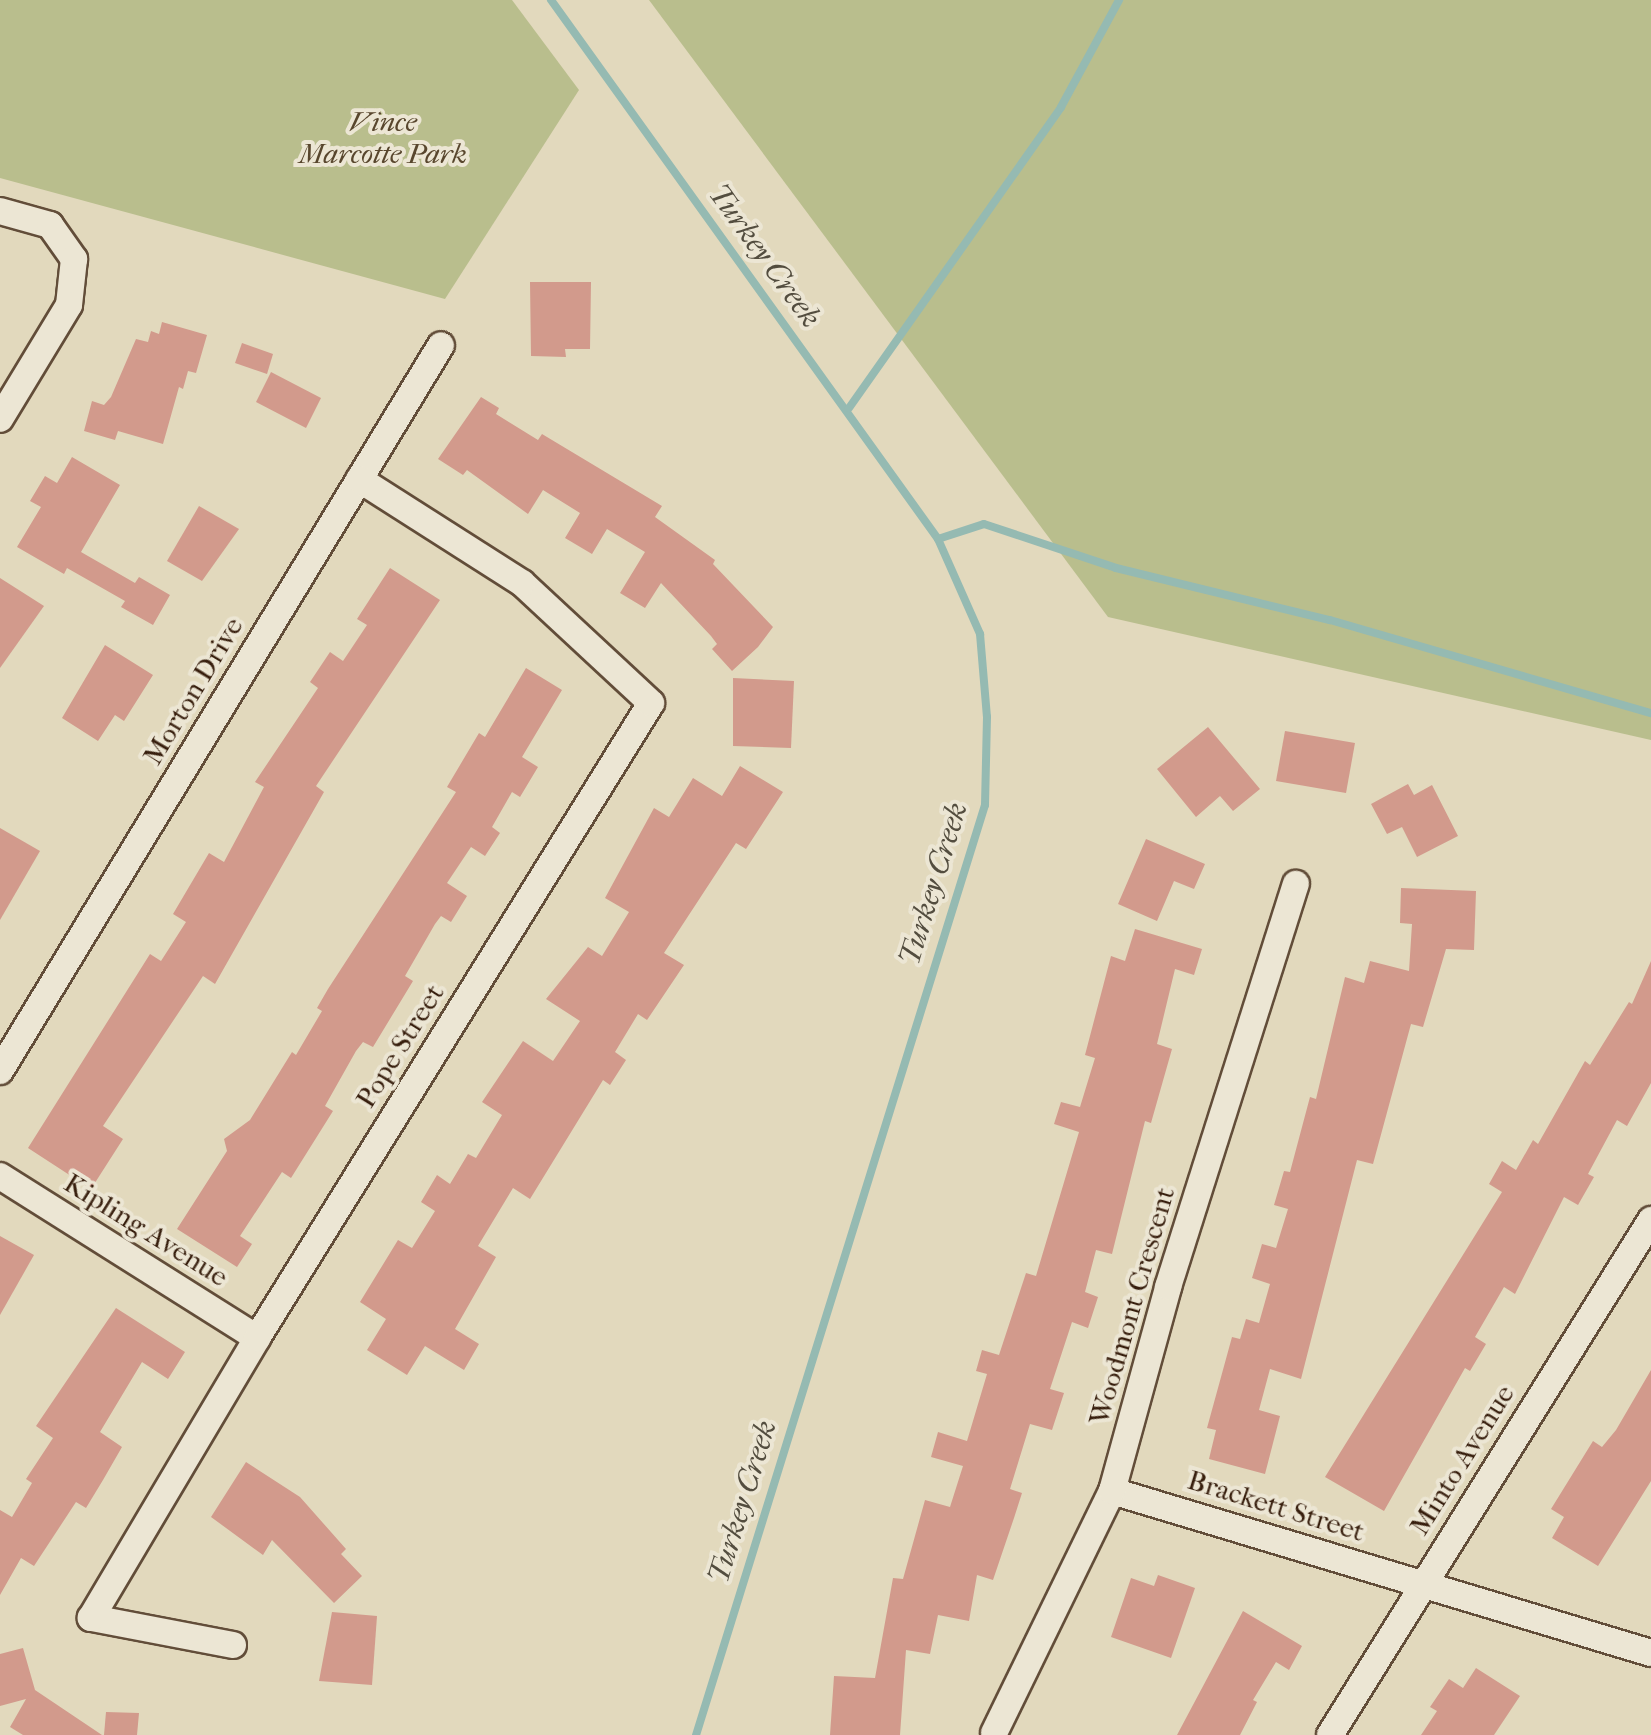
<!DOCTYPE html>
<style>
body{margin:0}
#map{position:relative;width:1651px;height:1735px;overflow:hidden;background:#e2d9bd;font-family:"IM FELL French Canon",serif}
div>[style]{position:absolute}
.green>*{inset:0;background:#b9be8d}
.stream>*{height:8px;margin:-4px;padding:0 4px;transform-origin:4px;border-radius:4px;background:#95bab2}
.building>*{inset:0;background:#d29a8c}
.roads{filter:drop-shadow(2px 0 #624d39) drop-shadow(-2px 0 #624d39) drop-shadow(0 2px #624d39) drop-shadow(0 -2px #624d39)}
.minor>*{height:26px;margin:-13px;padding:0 13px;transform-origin:13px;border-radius:13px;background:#ece6d4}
span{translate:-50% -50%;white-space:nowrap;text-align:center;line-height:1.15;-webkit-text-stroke:8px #ece6d4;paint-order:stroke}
.park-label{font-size:28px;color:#58462d;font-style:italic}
.street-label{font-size:28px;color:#371e0d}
.water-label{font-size:30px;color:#534d3f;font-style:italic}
</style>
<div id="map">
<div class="green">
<div style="clip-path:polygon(0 0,512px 0,579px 90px,445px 299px,0 178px)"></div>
<div style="clip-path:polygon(649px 0,1651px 0,1651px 740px,1108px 617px)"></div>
</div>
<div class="stream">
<div style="left:551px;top:0;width:664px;rotate:54.32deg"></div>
<div style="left:938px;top:539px;width:104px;rotate:66.1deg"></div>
<div style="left:980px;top:634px;width:83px;rotate:85.2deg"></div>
<div style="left:987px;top:717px;width:88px;rotate:91.3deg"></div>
<div style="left:985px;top:805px;width:974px;rotate:107.26deg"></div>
<div style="left:849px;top:408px;width:368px;rotate:-54.8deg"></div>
<div style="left:1061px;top:107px;width:122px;rotate:-61.5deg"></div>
<div style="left:938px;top:539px;width:48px;rotate:-18.1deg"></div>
<div style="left:984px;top:524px;width:139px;rotate:18.4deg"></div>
<div style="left:1116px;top:568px;width:220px;rotate:13.7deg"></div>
<div style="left:1330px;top:620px;width:334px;rotate:16.2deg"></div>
</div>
<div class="building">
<div style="clip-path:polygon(530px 282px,591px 282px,590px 349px,565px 349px,566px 357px,531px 356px)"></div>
<div style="clip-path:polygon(162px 322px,207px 335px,196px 373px,188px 371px,183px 389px,179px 387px,163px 444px,118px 431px,115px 440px,84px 431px,92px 401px,104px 405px,111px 397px,136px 339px,148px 342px,151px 331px,159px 334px)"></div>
<div style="clip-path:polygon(242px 343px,273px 354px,267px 374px,235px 363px)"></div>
<div style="clip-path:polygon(271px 372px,321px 398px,306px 428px,256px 402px)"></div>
<div style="clip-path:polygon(481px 397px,499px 408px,496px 414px,538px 440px,542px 434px,662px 506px,655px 517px,715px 560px,713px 564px,773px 627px,758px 647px,732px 671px,712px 649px,717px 644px,711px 636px,661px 583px,645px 608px,620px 593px,645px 552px,607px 529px,592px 554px,565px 538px,580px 513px,543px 490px,528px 514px,467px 470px,463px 475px,438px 459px)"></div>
<div style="clip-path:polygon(72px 457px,120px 485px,81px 552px,135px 583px,139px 577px,170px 595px,153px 625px,121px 607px,125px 601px,67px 568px,64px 574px,17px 547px,41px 507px,30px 501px,45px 476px,57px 483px)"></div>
<div style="clip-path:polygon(199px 506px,239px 529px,202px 581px,167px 561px)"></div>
<div style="clip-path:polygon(390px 568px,440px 600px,316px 786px,324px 792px,215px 984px,203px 976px,103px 1126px,123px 1139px,91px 1189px,28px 1148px,150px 954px,161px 961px,186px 922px,173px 914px,209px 853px,224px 862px,264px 787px,255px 782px,318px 688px,310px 682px,330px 652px,343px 661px,367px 625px,357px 619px)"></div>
<div style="clip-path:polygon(0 578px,44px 606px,0 668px)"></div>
<div style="clip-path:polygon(105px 645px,153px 675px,124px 721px,115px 715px,98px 741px,62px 718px)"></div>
<div style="clip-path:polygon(526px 668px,562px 690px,522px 757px,538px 767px,520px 797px,512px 792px,492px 827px,500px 833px,485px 856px,471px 847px,447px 883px,467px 896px,451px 922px,441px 916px,435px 924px,405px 976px,413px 981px,373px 1047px,363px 1042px,356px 1051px,325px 1106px,333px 1111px,291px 1178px,282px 1172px,240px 1236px,252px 1244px,237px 1267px,177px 1229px,227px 1151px,224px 1139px,250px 1120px,292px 1052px,296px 1055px,322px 1011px,317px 1008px,328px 989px,456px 792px,447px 787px,479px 733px,485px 737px)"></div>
<div style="clip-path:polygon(733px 678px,794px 681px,791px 748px,733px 746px)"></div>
<div style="clip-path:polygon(1208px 727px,1260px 789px,1233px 811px,1220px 796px,1196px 817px,1157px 769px)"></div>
<div style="clip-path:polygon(1285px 731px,1355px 743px,1346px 793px,1276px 781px)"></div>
<div style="clip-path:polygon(740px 766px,783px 792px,746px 849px,736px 843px,664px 953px,684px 965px,647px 1020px,638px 1014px,615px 1052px,626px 1060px,610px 1085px,603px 1080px,530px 1199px,513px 1188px,478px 1246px,496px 1257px,455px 1329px,479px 1344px,464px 1370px,425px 1346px,407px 1375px,367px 1350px,386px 1319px,360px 1302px,398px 1240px,412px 1248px,435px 1211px,421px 1202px,437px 1175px,450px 1184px,468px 1154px,476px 1158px,502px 1115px,482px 1102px,523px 1041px,553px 1061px,580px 1021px,546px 999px,588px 947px,602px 956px,629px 912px,605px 898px,654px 808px,669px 817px,693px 778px,722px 796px)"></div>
<div style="clip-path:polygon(1408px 784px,1414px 795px,1432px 785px,1458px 836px,1417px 857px,1402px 827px,1387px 834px,1371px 804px)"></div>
<div style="clip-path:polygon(0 828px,40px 851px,0 920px)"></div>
<div style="clip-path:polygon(1146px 839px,1205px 864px,1194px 889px,1174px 881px,1157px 921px,1118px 904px)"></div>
<div style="clip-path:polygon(1401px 888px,1476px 891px,1474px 950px,1446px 949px,1423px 1027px,1411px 1024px,1373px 1164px,1357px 1160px,1301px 1379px,1270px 1369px,1259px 1410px,1280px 1416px,1265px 1474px,1209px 1459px,1216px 1430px,1207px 1428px,1232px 1337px,1240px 1339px,1246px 1319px,1259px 1323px,1270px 1284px,1252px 1278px,1262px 1244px,1276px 1248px,1288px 1209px,1274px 1205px,1284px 1171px,1290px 1172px,1310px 1097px,1316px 1099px,1345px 977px,1364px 983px,1370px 961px,1409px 971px,1412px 924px,1400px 923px)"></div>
<div style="clip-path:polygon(1135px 929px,1202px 949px,1194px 975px,1175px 969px,1157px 1044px,1172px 1049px,1151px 1123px,1145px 1121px,1112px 1254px,1096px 1250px,1085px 1292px,1098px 1297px,1088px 1328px,1072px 1322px,1050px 1389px,1064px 1393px,1052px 1430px,1030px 1424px,1010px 1489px,1022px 1493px,1014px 1518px,993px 1580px,977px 1575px,969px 1621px,938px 1615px,930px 1654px,906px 1650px,900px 1735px,830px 1735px,834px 1676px,875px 1678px,893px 1578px,903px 1579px,925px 1500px,950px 1507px,963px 1466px,931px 1457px,938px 1432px,967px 1441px,987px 1374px,976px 1371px,982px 1350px,999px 1355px,1026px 1273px,1036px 1276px,1079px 1132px,1054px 1124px,1061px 1102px,1080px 1107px,1095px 1058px,1085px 1055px,1111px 956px,1125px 961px)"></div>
<div style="clip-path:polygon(1651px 961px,1651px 1083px,1627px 1126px,1617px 1120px,1588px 1174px,1594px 1177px,1578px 1205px,1564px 1197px,1515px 1294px,1504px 1287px,1475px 1337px,1486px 1344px,1470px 1371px,1465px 1368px,1384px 1511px,1325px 1477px,1502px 1192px,1489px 1184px,1502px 1161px,1516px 1170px,1533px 1140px,1538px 1144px,1585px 1061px,1590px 1065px,1629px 1002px,1632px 1004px)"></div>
<div style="clip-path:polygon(0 1236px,34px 1255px,0 1315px)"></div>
<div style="clip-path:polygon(116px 1308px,185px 1352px,168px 1379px,142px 1362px,100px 1432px,122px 1447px,103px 1480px,86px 1508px,76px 1502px,34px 1566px,21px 1558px,0 1595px,0 1510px,12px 1517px,32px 1483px,26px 1479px,53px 1438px,36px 1426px)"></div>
<div style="clip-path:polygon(1651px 1370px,1651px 1481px,1598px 1566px,1552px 1538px,1564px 1517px,1551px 1509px,1593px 1441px,1602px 1447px,1616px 1430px)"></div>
<div style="clip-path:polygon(246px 1462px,300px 1497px,346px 1549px,341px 1554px,362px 1576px,334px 1603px,272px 1540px,263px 1555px,211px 1517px)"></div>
<div style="clip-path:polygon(1158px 1575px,1195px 1588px,1171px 1658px,1111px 1637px,1131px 1578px,1154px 1586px)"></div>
<div style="clip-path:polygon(1243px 1611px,1302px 1646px,1289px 1670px,1276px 1662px,1253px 1700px,1257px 1702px,1240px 1735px,1177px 1735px)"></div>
<div style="clip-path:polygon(332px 1612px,377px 1616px,372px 1685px,319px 1681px)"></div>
<div style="clip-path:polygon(23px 1648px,35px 1690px,102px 1735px,23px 1735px,10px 1727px,26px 1699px,0 1706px,0 1654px)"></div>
<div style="clip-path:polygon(1476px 1668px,1520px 1696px,1494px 1735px,1421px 1735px,1437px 1711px,1430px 1707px,1449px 1679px,1463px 1688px)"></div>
<div style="clip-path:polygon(106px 1712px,139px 1713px,137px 1735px,104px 1735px)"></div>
</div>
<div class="roads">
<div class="minor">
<div style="left:0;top:211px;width:52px;rotate:15.6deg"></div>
<div style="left:50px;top:225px;width:42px;rotate:54.8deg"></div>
<div style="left:74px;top:259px;width:46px;rotate:96.2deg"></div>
<div style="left:69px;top:305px;width:133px;rotate:121.2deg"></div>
<div style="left:0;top:1071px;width:849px;rotate:-58.72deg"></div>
<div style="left:0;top:1176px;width:304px;rotate:32.2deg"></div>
<div style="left:1112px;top:1491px;width:563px;rotate:16.73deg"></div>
<div style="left:233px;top:1645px;width:145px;rotate:-169.2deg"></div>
<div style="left:91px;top:1618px;width:326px;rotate:-59.3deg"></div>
<div style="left:257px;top:1338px;width:747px;rotate:-58.18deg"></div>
<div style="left:651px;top:703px;width:176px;rotate:-137.1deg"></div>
<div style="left:522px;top:583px;width:193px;rotate:-147.5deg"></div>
<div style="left:994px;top:1733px;width:269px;rotate:-64deg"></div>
<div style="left:1112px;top:1491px;width:212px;rotate:-74.6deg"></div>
<div style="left:1168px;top:1287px;width:423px;rotate:-72.4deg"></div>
<div style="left:1330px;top:1735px;width:607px;rotate:-58.06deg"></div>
</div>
</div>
<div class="park-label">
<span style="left:383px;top:138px">Vince<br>Marcotte Park</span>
</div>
<div class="street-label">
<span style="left:193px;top:691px;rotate:-59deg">Morton Drive</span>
<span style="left:400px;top:1046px;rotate:-58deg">Pope Street</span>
<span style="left:146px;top:1230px;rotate:32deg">Kipling Avenue</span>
<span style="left:1132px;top:1306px;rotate:-74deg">Woodmont Crescent</span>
<span style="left:1462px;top:1460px;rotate:-58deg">Minto Avenue</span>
<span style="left:1276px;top:1506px;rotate:17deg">Brackett Street</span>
</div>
<div class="water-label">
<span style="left:764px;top:256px;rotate:54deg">Turkey Creek</span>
<span style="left:934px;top:884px;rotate:-73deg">Turkey Creek</span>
<span style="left:743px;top:1502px;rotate:-73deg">Turkey Creek</span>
</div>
</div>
